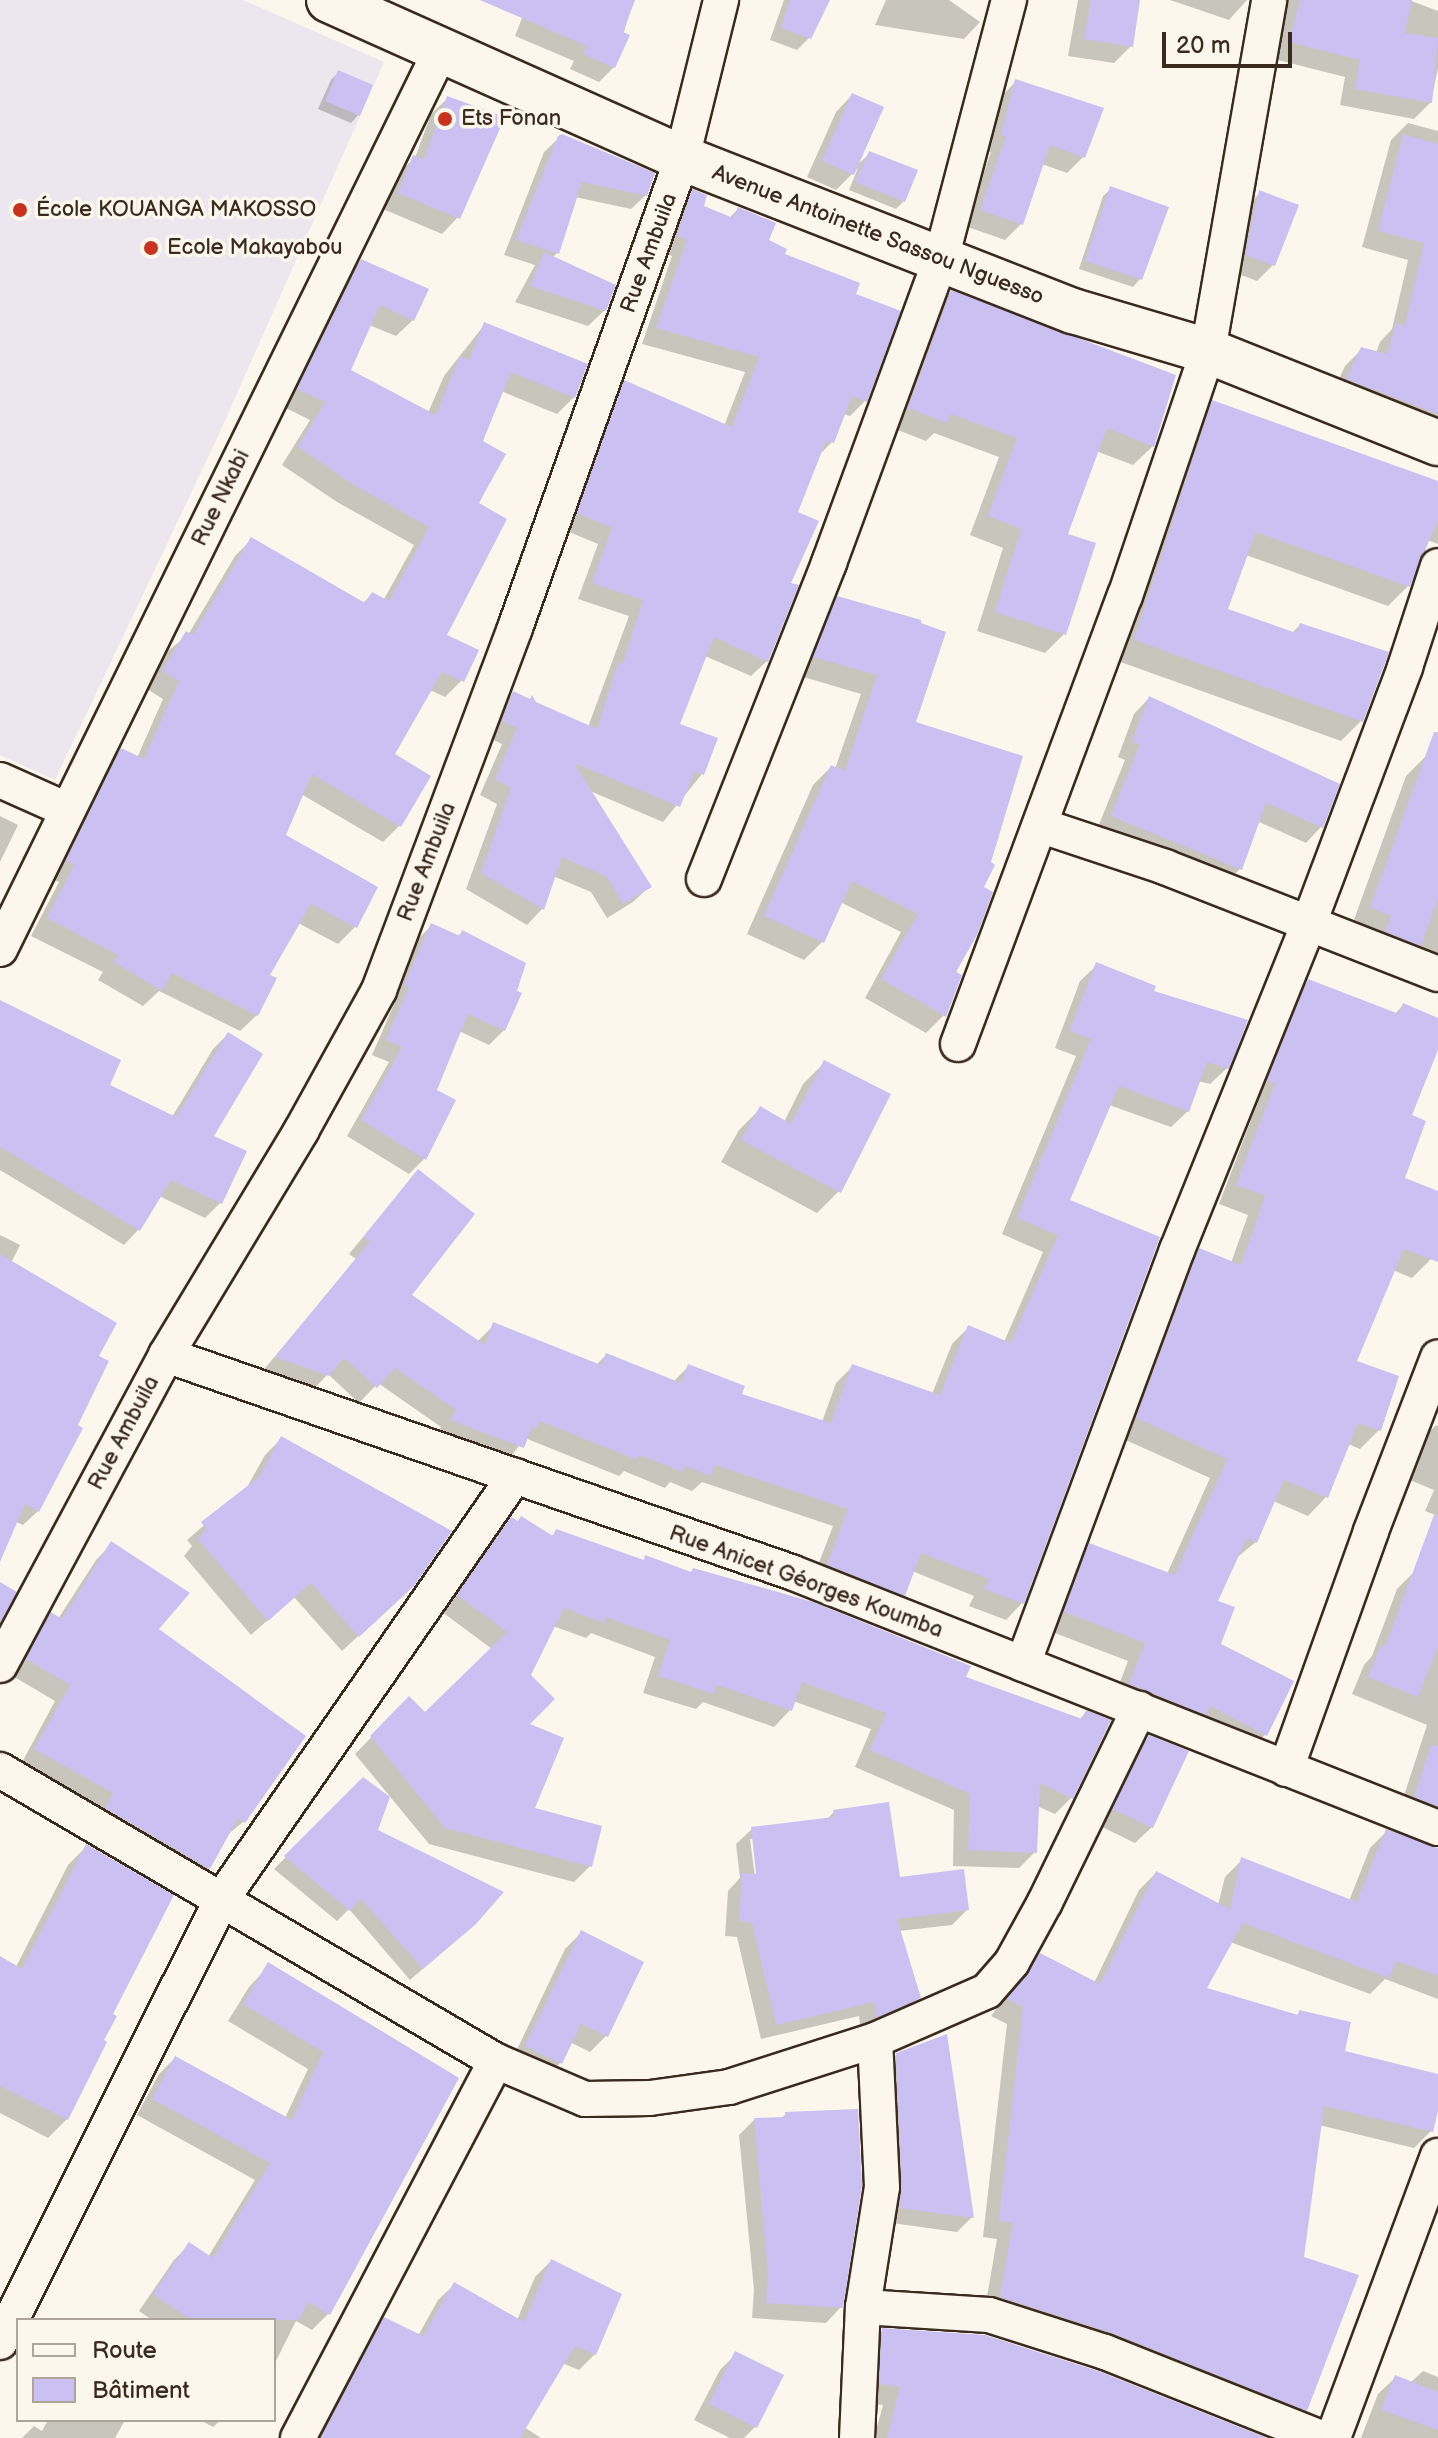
<!DOCTYPE html>
<meta charset="utf-8">
<style>
body{margin:0}
#map{position:relative;width:1438px;height:2438px;overflow:hidden;background:#fbf7ec;font-family:"Balsamiq Sans",sans-serif}
div>[style]{position:absolute}
.built>*{inset:0;background:#ece6ee}
.shadow>*{inset:0;background:#0003}
.building>*{inset:0;background:#cac0f2}
.roads{filter:drop-shadow(2px 0 #3b2a1e) drop-shadow(-2px 0 #3b2a1e) drop-shadow(0 2px #3b2a1e) drop-shadow(0 -2px #3b2a1e)}
.street>*{height:34px;margin:-17px;padding:0 17px;transform-origin:17px;border-radius:17px;background:#fbf7ec}
.secondary>*{height:44px;margin:-22px;padding:0 22px;transform-origin:22px;border-radius:22px;background:#fbf7ec}
.dots>*{width:22px;height:22px;translate:-50% -50%;box-sizing:border-box;border:4px solid #fbf7ec;border-radius:50%}
span{translate:-50% -50%;white-space:nowrap;text-align:center;line-height:1.15;-webkit-text-stroke:7px #fbf7ec;paint-order:stroke}
.poi-label{font-size:22px;color:#3b2a1e}
.left{translate:0 -50%;text-align:left}
.street-label{font-size:22px;color:#3b2a1e}
.legend{position:absolute;left:16px;top:2318px;width:260px;height:104px;box-sizing:border-box;background:#fbf7ec;border:2px solid #aea59a;margin:0;padding:10px 14px;list-style:none;font-size:24px;color:#3b2a1e}
.legend li{display:flex;align-items:center;gap:16px;height:40px}
.legend b{width:40px;border:2px solid #aea59a}
.scale{position:absolute;left:1162px;top:32px;width:130px;height:36px;box-sizing:border-box;border:4px solid #3b2a1e;border-top:0;padding-left:10px;font-size:24px;line-height:28px;white-space:nowrap;color:#3b2a1e;-webkit-text-stroke:6px #fbf7ec;paint-order:stroke}
</style>
<div id="map">
<div class="built">
<div style="clip-path:polygon(0 0,243px 0,384px 62px,219px 434px,55px 780px,0 755px)"></div>
</div>
<div class="shadow">
<div style="clip-path:polygon(529px 0,633px 0,614px 67px,599px 82px,570px 69px,574px 61px,515px 36px)"></div>
<div style="clip-path:polygon(784px 0,828px 0,809px 38px,797px 50px,770px 40px)"></div>
<div style="clip-path:polygon(886px 0,949px 0,980px 22px,964px 39px,875px 25px)"></div>
<div style="clip-path:polygon(1078px 0,1138px 0,1131px 46px,1114px 63px,1068px 56px)"></div>
<div style="clip-path:polygon(1170px 0,1247px 0,1229px 20px)"></div>
<div style="clip-path:polygon(1262px 0,1409px 0,1438px 11px,1438px 68px,1431px 102px,1414px 119px,1340px 105px,1345px 77px,1274px 59px)"></div>
<div style="clip-path:polygon(339px 72px,370px 86px,358px 115px,351px 123px,318px 109px,331px 80px)"></div>
<div style="clip-path:polygon(1016px 81px,1083px 157px,1067px 173px,1042px 164px,1021px 224px,1005px 240px,965px 226px,991px 152px,986px 151px,1000px 98px)"></div>
<div style="clip-path:polygon(852px 95px,856px 166px,869px 154px,904px 201px,896px 209px,849px 190px,858px 168px,836px 190px,807px 177px,836px 112px)"></div>
<div style="clip-path:polygon(448px 98px,458px 217px,442px 234px,383px 209px,398px 173px,415px 158px,431px 114px)"></div>
<div style="clip-path:polygon(1408px 123px,1438px 131px,1438px 427px,1331px 396px,1345px 366px,1362px 349px,1376px 353px,1380px 342px,1392px 329px,1408px 260px,1362px 247px,1391px 140px)"></div>
<div style="clip-path:polygon(559px 138px,646px 195px,631px 209px,575px 197px,557px 253px,552px 258px,605px 310px,588px 326px,515px 302px,535px 265px,504px 255px,544px 152px)"></div>
<div style="clip-path:polygon(1111px 189px,1140px 279px,1133px 287px,1079px 269px,1103px 196px)"></div>
<div style="clip-path:polygon(693px 191px,701px 207px,728px 219px,738px 209px,782px 255px,854px 295px,865px 401px,850px 416px,843px 414px,832px 442px,818px 456px,795px 513px,789px 585px,767px 661px,751px 676px,705px 656px,677px 726px,702px 774px,663px 822px,590px 791px,649px 887px,633px 902px,607px 918px,591px 892px,553px 876px,542px 909px,527px 925px,466px 889px,497px 804px,480px 795px,502px 744px,487px 737px,497px 710px,513px 694px,588px 727px,629px 616px,578px 599px,598px 544px,562px 529px,609px 398px,625px 382px,724px 426px,745px 372px,642px 344px,672px 256px,662px 252px,677px 207px)"></div>
<div style="clip-path:polygon(1260px 193px,1273px 265px,1257px 281px,1230px 271px,1244px 209px)"></div>
<div style="clip-path:polygon(361px 261px,413px 320px,396px 336px,369px 325px,348px 370px,428px 413px,444px 376px,485px 324px,574px 397px,557px 414px,501px 391px,481px 442px,476px 504px,444px 636px,462px 680px,445px 697px,430px 690px,393px 755px,400px 825px,383px 842px,301px 794px,283px 836px,355px 927px,338px 944px,298px 923px,267px 975px,257px 1015px,240px 1031px,159px 991px,143px 1006px,98px 980px,103px 972px,31px 936px,59px 882px,50px 878px,104px 767px,121px 750px,137px 758px,163px 699px,147px 689px,169px 650px,188px 635px,235px 556px,252px 539px,362px 604px,372px 594px,383px 601px,414px 545px,337px 502px,282px 465px,310px 420px,282px 406px,344px 278px)"></div>
<div style="clip-path:polygon(951px 292px,1153px 446px,1133px 465px,1096px 451px,1066px 535px,1064px 634px,1045px 653px,977px 631px,1003px 548px,970px 535px,999px 457px,934px 433px,926px 441px,890px 427px,932px 312px)"></div>
<div style="clip-path:polygon(1213px 403px,1438px 483px,1438px 544px,1427px 540px,1408px 586px,1388px 606px,1246px 555px,1225px 610px,1292px 633px,1300px 625px,1361px 721px,1341px 741px,1115px 660px,1193px 423px)"></div>
<div style="clip-path:polygon(838px 598px,914px 723px,981px 888px,944px 1015px,926px 1033px,865px 998px,901px 932px,840px 902px,822px 942px,804px 960px,747px 934px,813px 785px,831px 767px,835px 769px,861px 694px,797px 675px,820px 617px)"></div>
<div style="clip-path:polygon(1149px 698px,1321px 827px,1306px 843px,1257px 821px,1240px 869px,1224px 884px,1096px 832px,1125px 760px,1118px 757px,1134px 714px)"></div>
<div style="clip-path:polygon(1426px 756px,1438px 760px,1438px 974px,1351px 928px,1406px 776px)"></div>
<div style="clip-path:polygon(0 816px,18px 825px,0 862px)"></div>
<div style="clip-path:polygon(431px 926px,457px 937px,462px 932px,504px 1030px,489px 1045px,459px 1031px,434px 1091px,453px 1101px,424px 1159px,409px 1174px,347px 1136px,389px 1062px,372px 1055px,395px 1002px,390px 1000px,416px 941px)"></div>
<div style="clip-path:polygon(1097px 965px,1151px 993px,1227px 1068px,1210px 1084px,1198px 1081px,1188px 1111px,1171px 1127px,1109px 1105px,1067px 1201px,1158px 1239px,1022px 1603px,1006px 1620px,969px 1606px,974px 1596px,912px 1571px,903px 1595px,887px 1611px,812px 1581px,833px 1526px,702px 1482px,692px 1491px,670px 1482px,665px 1488px,624px 1471px,619px 1476px,525px 1438px,506px 1463px,435px 1437px,441px 1427px,378px 1383px,359px 1403px,328px 1374px,311px 1392px,261px 1373px,356px 1259px,349px 1254px,418px 1171px,409px 1295px,477px 1342px,494px 1325px,596px 1365px,606px 1355px,673px 1382px,689px 1366px,740px 1395px,822px 1422px,836px 1383px,853px 1366px,932px 1394px,952px 1344px,969px 1327px,1004px 1342px,1043px 1252px,1002px 1234px,1076px 1056px,1055px 1048px,1080px 981px)"></div>
<div style="clip-path:polygon(1309px 981px,1395px 1014px,1403px 1005px,1438px 1020px,1438px 1044px,1410px 1116px,1403px 1179px,1438px 1193px,1438px 1240px,1431px 1259px,1412px 1278px,1393px 1270px,1354px 1363px,1379px 1430px,1360px 1449px,1348px 1444px,1326px 1497px,1308px 1516px,1273px 1501px,1256px 1542px,1235px 1559px,1215px 1602px,1219px 1645px,1265px 1735px,1247px 1753px,1112px 1703px,1128px 1661px,1047px 1630px,1071px 1564px,1090px 1546px,1167px 1574px,1210px 1478px,1119px 1437px,1182px 1269px,1200px 1250px,1231px 1263px,1248px 1215px,1219px 1204px,1258px 1102px,1250px 1099px,1290px 1000px)"></div>
<div style="clip-path:polygon(0 1002px,107px 1086px,172px 1117px,213px 1049px,228px 1034px,211px 1136px,220px 1203px,205px 1218px,159px 1196px,138px 1230px,124px 1245px,0 1170px)"></div>
<div style="clip-path:polygon(825px 1062px,839px 1191px,817px 1213px,721px 1162px,739px 1130px,760px 1109px,784px 1122px,803px 1084px)"></div>
<div style="clip-path:polygon(0 1235px,20px 1245px,11px 1263px,97px 1357px,38px 1511px,23px 1525px,16px 1522px,0 1557px)"></div>
<div style="clip-path:polygon(1436px 1425px,1438px 1426px,1438px 1516px,1425px 1511px,1434px 1490px,1405px 1478px,1420px 1442px)"></div>
<div style="clip-path:polygon(281px 1439px,395px 1602px,342px 1651px,294px 1597px,251px 1635px,184px 1556px,192px 1546px,187px 1540px,246px 1489px,265px 1455px)"></div>
<div style="clip-path:polygon(512px 1519px,551px 1537px,556px 1531px,642px 1562px,646px 1558px,1079px 1720px,1086px 1712px,1071px 1798px,1055px 1814px,1037px 1806px,1035px 1852px,1019px 1868px,953px 1866px,954px 1810px,855px 1767px,871px 1729px,793px 1701px,790px 1710px,774px 1727px,703px 1702px,696px 1709px,643px 1693px,655px 1657px,591px 1633px,586px 1638px,553px 1626px,529px 1675px,527px 1725px,532px 1810px,590px 1866px,574px 1882px,429px 1844px,355px 1754px,409px 1699px,425px 1714px,492px 1649px,442px 1612px,495px 1536px)"></div>
<div style="clip-path:polygon(112px 1544px,156px 1630px,303px 1736px,243px 1822px,226px 1836px,208px 1868px,193px 1883px,20px 1766px,55px 1701px,11px 1675px,36px 1630px,51px 1614px,58px 1619px,96px 1560px)"></div>
<div style="clip-path:polygon(1414px 1572px,1438px 1581px,1438px 1835px,1398px 1814px,1427px 1725px,1352px 1694px,1364px 1665px,1372px 1656px,1397px 1589px)"></div>
<div style="clip-path:polygon(1149px 1737px,1152px 1827px,1135px 1843px,1098px 1825px,1133px 1754px)"></div>
<div style="clip-path:polygon(363px 1780px,375px 1831px,462px 1935px,410px 1980px,349px 1909px,337px 1921px,274px 1869px)"></div>
<div style="clip-path:polygon(evenodd,834px 1812px,898px 1879px,967px 1910px,952px 1925px,899px 1931px,918px 1998px,903px 2013px,861px 2031px,859px 2016px,761px 2039px,737px 1937px,725px 1936px,728px 1891px,740px 1878px,736px 1844px,752px 1829px,826px 1820px,834px 1812px,750px 1839px,754px 1839px,760px 1884px,756px 1885px,750px 1839px)"></div>
<div style="clip-path:polygon(1387px 1831px,1431px 1849px,1438px 1848px,1438px 1999px,1385px 1979px,1370px 1994px,1230px 1942px,1204px 1989px,1296px 2016px,1300px 2012px,1343px 2053px,1438px 2076px,1438px 2103px,1431px 2131px,1414px 2148px,1319px 2125px,1302px 2258px,1302px 2409px,1285px 2426px,984px 2314px,997px 2239px,983px 2237px,1007px 2024px,991px 2016px,1023px 1973px,1040px 1956px,1094px 1983px,1139px 1890px,1156px 1873px,1218px 1905px,1225px 1877px,1242px 1860px,1349px 1901px,1370px 1848px)"></div>
<div style="clip-path:polygon(87px 1846px,111px 2014px,101px 2041px,104px 2042px,67px 2119px,48px 2138px,0 2113px,0 1958px,16px 1967px,68px 1865px)"></div>
<div style="clip-path:polygon(581px 1933px,606px 2036px,590px 2052px,570px 2042px,560px 2063px,544px 2079px,511px 2062px,565px 1949px)"></div>
<div style="clip-path:polygon(265px 1970px,457px 2079px,328px 2314px,312px 2330px,296px 2321px,274px 2365px,274px 2320px,152px 2320px,139px 2311px,174px 2260px,190px 2244px,208px 2257px,255px 2180px,137px 2115px,159px 2074px,175px 2058px,285px 2118px,308px 2069px,228px 2021px,249px 1987px)"></div>
<div style="clip-path:polygon(945px 2036px,972px 2217px,957px 2232px,885px 2222px,882px 2070px,897px 2054px)"></div>
<div style="clip-path:polygon(786px 2114px,841px 2307px,826px 2323px,752px 2318px,754px 2290px,739px 2135px,754px 2120px,780px 2119px)"></div>
<div style="clip-path:polygon(551px 2261px,595px 2354px,579px 2370px,562px 2363px,524px 2427px,541px 2438px,315px 2438px,369px 2335px,385px 2319px,418px 2336px,438px 2300px,455px 2284px,517px 2320px,535px 2277px)"></div>
<div style="clip-path:polygon(883px 2330px,1262px 2438px,874px 2438px,883px 2405px,862px 2403px,864px 2349px)"></div>
<div style="clip-path:polygon(736px 2354px,755px 2427px,744px 2438px,730px 2438px,694px 2420px,720px 2370px)"></div>
<div style="clip-path:polygon(1423px 2371px,1438px 2377px,1438px 2438px,1361px 2438px,1378px 2394px,1396px 2377px,1410px 2383px)"></div>
<div style="clip-path:polygon(48px 2420px,125px 2420px,115px 2438px,22px 2438px,34px 2426px,42px 2431px)"></div>
<div style="clip-path:polygon(200px 2420px,221px 2420px,213px 2427px)"></div>
</div>
<div class="building">
<div style="clip-path:polygon(480px 0,635px 0,623px 32px,630px 35px,615px 68px,583px 54px,587px 46px)"></div>
<div style="clip-path:polygon(790px 0,830px 0,811px 39px,781px 28px)"></div>
<div style="clip-path:polygon(1091px 0,1140px 0,1133px 47px,1084px 39px)"></div>
<div style="clip-path:polygon(1300px 0,1412px 0,1405px 33px,1438px 38px,1432px 103px,1355px 89px,1360px 60px,1289px 42px)"></div>
<div style="clip-path:polygon(338px 70px,373px 85px,360px 116px,325px 101px)"></div>
<div style="clip-path:polygon(1015px 79px,1104px 108px,1085px 158px,1050px 145px,1023px 225px,980px 210px,1006px 136px,1001px 135px)"></div>
<div style="clip-path:polygon(852px 93px,884px 107px,854px 175px,822px 161px)"></div>
<div style="clip-path:polygon(447px 96px,505px 117px,460px 219px,398px 193px,413px 155px,424px 159px)"></div>
<div style="clip-path:polygon(562px 134px,655px 173px,647px 196px,582px 182px,559px 254px,516px 240px,558px 136px)"></div>
<div style="clip-path:polygon(1403px 134px,1438px 144px,1438px 414px,1346px 379px,1361px 347px,1387px 354px,1396px 323px,1405px 325px,1424px 243px,1378px 231px)"></div>
<div style="clip-path:polygon(869px 151px,918px 170px,905px 202px,855px 182px)"></div>
<div style="clip-path:polygon(1110px 186px,1169px 207px,1142px 280px,1085px 261px)"></div>
<div style="clip-path:polygon(692px 189px,707px 195px,704px 206px,733px 218px,738px 207px,776px 223px,769px 240px,787px 249px,785px 254px,860px 283px,856px 294px,901px 311px,867px 402px,852px 396px,834px 443px,826px 441px,798px 512px,819px 521px,791px 583px,799px 585px,768px 662px,714px 637px,680px 724px,718px 738px,704px 775px,695px 771px,680px 807px,574px 763px,652px 887px,623px 904px,607px 877px,562px 857px,544px 910px,481px 873px,511px 788px,495px 779px,517px 728px,502px 721px,513px 691px,530px 699px,532px 695px,536px 702px,597px 729px,618px 663px,623px 664px,643px 600px,592px 583px,612px 528px,577px 513px,624px 380px,732px 427px,759px 357px,656px 328px,687px 240px,677px 236px)"></div>
<div style="clip-path:polygon(1259px 190px,1299px 205px,1275px 266px,1245px 255px)"></div>
<div style="clip-path:polygon(544px 252px,616px 285px,606px 311px,530px 286px)"></div>
<div style="clip-path:polygon(361px 259px,429px 289px,414px 321px,380px 305px,351px 370px,436px 415px,460px 356px,469px 360px,484px 322px,588px 364px,575px 398px,511px 372px,483px 441px,506px 454px,479px 503px,507px 519px,447px 635px,479px 650px,464px 682px,442px 672px,395px 754px,431px 776px,401px 827px,312px 774px,286px 835px,378px 887px,357px 928px,311px 904px,270px 975px,277px 978px,258px 1016px,172px 973px,162px 991px,114px 962px,118px 955px,47px 918px,74px 865px,66px 860px,121px 748px,144px 759px,179px 681px,162px 671px,186px 631px,193px 635px,251px 537px,365px 603px,372px 592px,389px 601px,429px 527px,354px 485px,298px 447px,325px 402px,297px 389px)"></div>
<div style="clip-path:polygon(951px 290px,1176px 375px,1154px 447px,1107px 428px,1068px 534px,1096px 543px,1066px 635px,995px 612px,1021px 529px,988px 516px,1017px 438px,951px 414px,947px 423px,908px 408px)"></div>
<div style="clip-path:polygon(1212px 400px,1438px 481px,1438px 519px,1410px 587px,1256px 532px,1228px 609px,1296px 633px,1300px 623px,1389px 652px,1363px 722px,1134px 640px)"></div>
<div style="clip-path:polygon(837px 596px,921px 620px,921px 623px,946px 632px,916px 722px,1023px 756px,991px 862px,995px 865px,984px 887px,993px 892px,977px 935px,956px 972px,962px 975px,946px 1017px,881px 979px,918px 914px,852px 881px,824px 943px,764px 916px,831px 765px,845px 771px,877px 675px,813px 657px)"></div>
<div style="clip-path:polygon(1149px 696px,1340px 784px,1323px 828px,1266px 803px,1242px 870px,1111px 816px,1140px 744px,1132px 742px)"></div>
<div style="clip-path:polygon(1434px 732px,1438px 732px,1438px 898px,1421px 946px,1385px 932px,1391px 916px,1370px 908px)"></div>
<div style="clip-path:polygon(431px 923px,460px 936px,462px 930px,526px 963px,517px 991px,522px 993px,505px 1031px,468px 1014px,437px 1090px,456px 1100px,426px 1160px,361px 1120px,402px 1047px,386px 1040px,409px 987px,404px 985px)"></div>
<div style="clip-path:polygon(1096px 962px,1156px 986px,1154px 991px,1248px 1020px,1229px 1069px,1207px 1062px,1189px 1112px,1119px 1086px,1070px 1200px,1160px 1237px,1024px 1604px,984px 1589px,989px 1579px,921px 1553px,905px 1596px,827px 1565px,848px 1509px,715px 1465px,711px 1476px,685px 1466px,683px 1472px,639px 1455px,637px 1460px,540px 1421px,537px 1429px,532px 1427px,524px 1448px,450px 1420px,456px 1410px,395px 1368px,377px 1388px,344px 1358px,329px 1376px,275px 1357px,370px 1241px,364px 1236px,418px 1169px,475px 1214px,412px 1295px,485px 1345px,493px 1322px,601px 1365px,606px 1353px,681px 1383px,688px 1364px,745px 1386px,742px 1394px,831px 1423px,852px 1364px,940px 1395px,968px 1325px,1011px 1343px,1058px 1235px,1017px 1218px,1091px 1039px,1070px 1031px)"></div>
<div style="clip-path:polygon(1308px 979px,1399px 1014px,1403px 1003px,1438px 1018px,1438px 1050px,1412px 1115px,1426px 1121px,1405px 1178px,1438px 1191px,1438px 1262px,1404px 1249px,1357px 1361px,1399px 1376px,1381px 1431px,1358px 1423px,1328px 1498px,1284px 1480px,1257px 1543px,1247px 1538px,1218px 1601px,1235px 1607px,1221px 1644px,1294px 1681px,1267px 1736px,1210px 1706px,1206px 1715px,1129px 1684px,1145px 1643px,1064px 1612px,1089px 1543px,1175px 1575px,1227px 1459px,1136px 1418px,1199px 1248px,1241px 1265px,1265px 1196px,1236px 1185px,1275px 1083px,1267px 1081px)"></div>
<div style="clip-path:polygon(0 1000px,121px 1060px,110px 1085px,176px 1117px,228px 1032px,263px 1054px,214px 1136px,247px 1151px,222px 1204px,171px 1180px,140px 1231px,0 1147px)"></div>
<div style="clip-path:polygon(824px 1060px,891px 1094px,841px 1193px,741px 1140px,760px 1106px,791px 1124px)"></div>
<div style="clip-path:polygon(0 1254px,117px 1323px,99px 1356px,109px 1361px,78px 1425px,83px 1428px,39px 1512px,25px 1504px,0 1562px)"></div>
<div style="clip-path:polygon(281px 1436px,452px 1531px,414px 1586px,359px 1637px,311px 1583px,268px 1621px,198px 1539px,206px 1529px,201px 1522px,259px 1477px)"></div>
<div style="clip-path:polygon(1434px 1515px,1438px 1515px,1438px 1646px,1418px 1697px,1368px 1677px,1381px 1645px,1385px 1647px)"></div>
<div style="clip-path:polygon(521px 1516px,553px 1536px,556px 1529px,644px 1560px,645px 1555px,691px 1572px,693px 1568px,813px 1602px,971px 1666px,966px 1677px,1082px 1719px,1086px 1710px,1111px 1720px,1073px 1799px,1040px 1783px,1037px 1853px,968px 1850px,970px 1794px,870px 1750px,886px 1713px,802px 1682px,792px 1711px,717px 1685px,714px 1694px,658px 1676px,670px 1640px,606px 1617px,604px 1623px,564px 1608px,531px 1675px,555px 1699px,530px 1724px,564px 1738px,535px 1808px,602px 1826px,592px 1867px,445px 1828px,370px 1736px,409px 1696px,425px 1712px,507px 1632px,457px 1595px,511px 1517px,518px 1521px)"></div>
<div style="clip-path:polygon(111px 1541px,190px 1593px,159px 1629px,306px 1736px,245px 1823px,238px 1818px,210px 1869px,105px 1808px,113px 1793px,34px 1749px,70px 1685px,26px 1659px,51px 1612px,62px 1619px)"></div>
<div style="clip-path:polygon(0 1582px,17px 1592px,0 1623px)"></div>
<div style="clip-path:polygon(1149px 1735px,1189px 1751px,1153px 1828px,1112px 1809px)"></div>
<div style="clip-path:polygon(1431px 1745px,1438px 1746px,1438px 1806px,1414px 1797px)"></div>
<div style="clip-path:polygon(363px 1777px,390px 1797px,378px 1830px,504px 1892px,476px 1924px,423px 1969px,361px 1899px,350px 1911px,284px 1856px)"></div>
<div style="clip-path:polygon(889px 1802px,900px 1877px,964px 1869px,969px 1910px,897px 1919px,921px 1998px,876px 2018px,874px 2002px,776px 2025px,752px 1923px,739px 1921px,742px 1873px,756px 1874px,751px 1827px,834px 1817px,833px 1810px)"></div>
<div style="clip-path:polygon(1386px 1829px,1438px 1848px,1438px 1976px,1396px 1961px,1389px 1978px,1243px 1923px,1207px 1988px,1298px 2015px,1299px 2010px,1351px 2022px,1345px 2051px,1438px 2074px,1438px 2111px,1433px 2132px,1324px 2106px,1304px 2257px,1359px 2275px,1307px 2411px,1112px 2333px,1000px 2297px,1013px 2223px,999px 2221px,1023px 2007px,1007px 1999px,1040px 1953px,1100px 1984px,1156px 1871px,1230px 1909px,1241px 1857px,1357px 1902px)"></div>
<div style="clip-path:polygon(86px 1844px,174px 1895px,113px 2014px,117px 2016px,104px 2040px,107px 2042px,68px 2120px,0 2086px,0 1956px,22px 1969px)"></div>
<div style="clip-path:polygon(581px 1930px,644px 1962px,608px 2037px,581px 2024px,562px 2064px,525px 2046px)"></div>
<div style="clip-path:polygon(268px 1962px,459px 2078px,330px 2315px,308px 2302px,299px 2320px,191px 2320px,153px 2294px,189px 2242px,213px 2258px,270px 2163px,152px 2099px,175px 2056px,292px 2120px,323px 2052px,243px 2004px)"></div>
<div style="clip-path:polygon(947px 2034px,974px 2218px,899px 2208px,902px 2186px,896px 2053px)"></div>
<div style="clip-path:polygon(858px 2109px,862px 2186px,843px 2308px,766px 2303px,768px 2274px,754px 2118px,785px 2117px,785px 2112px)"></div>
<div style="clip-path:polygon(551px 2259px,622px 2294px,596px 2355px,575px 2346px,520px 2438px,321px 2438px,384px 2317px,423px 2336px,454px 2282px,524px 2322px)"></div>
<div style="clip-path:polygon(882px 2328px,985px 2335px,1098px 2371px,1267px 2438px,887px 2438px,900px 2387px,879px 2384px)"></div>
<div style="clip-path:polygon(735px 2351px,784px 2375px,757px 2428px,709px 2404px)"></div>
<div style="clip-path:polygon(1395px 2375px,1438px 2392px,1438px 2430px,1381px 2410px)"></div>
</div>
<div class="roads">
<div class="street">
<div style="left:0;top:780px;width:73px;rotate:24.1deg"></div>
<div style="left:1042px;top:826px;width:130px;rotate:18.4deg"></div>
<div style="left:1165px;top:867px;width:293px;rotate:21.4deg"></div>
<div style="left:704px;top:879px;width:340px;rotate:-68.4deg"></div>
<div style="left:829px;top:563px;width:324px;rotate:-69.8deg"></div>
<div style="left:941px;top:259px;width:268px;rotate:-75.3deg"></div>
<div style="left:0;top:949px;width:1004px;rotate:-63.87deg"></div>
<div style="left:958px;top:1044px;width:478px;rotate:-69.6deg"></div>
<div style="left:1125px;top:596px;width:259px;rotate:-71.3deg"></div>
<div style="left:1208px;top:351px;width:356px;rotate:-80.1deg"></div>
<div style="left:166px;top:1355px;width:662px;rotate:19.15deg"></div>
<div style="left:791px;top:1572px;width:696px;rotate:21.59deg"></div>
<div style="left:1023px;top:1664px;width:442px;rotate:-69.6deg"></div>
<div style="left:1177px;top:1250px;width:353px;rotate:-68deg"></div>
<div style="left:1309px;top:923px;width:273px;rotate:-69.4deg"></div>
<div style="left:1405px;top:667px;width:106px;rotate:-71.9deg"></div>
<div style="left:0;top:1665px;width:352px;rotate:-61.8deg"></div>
<div style="left:166px;top:1355px;width:262px;rotate:-58.9deg"></div>
<div style="left:301px;top:1131px;width:161px;rotate:-61deg"></div>
<div style="left:379px;top:990px;width:387px;rotate:-69.4deg"></div>
<div style="left:515px;top:628px;width:499px;rotate:-70.4deg"></div>
<div style="left:682px;top:158px;width:163px;rotate:-76.1deg"></div>
<div style="left:1286px;top:1769px;width:253px;rotate:-70.3deg"></div>
<div style="left:1371px;top:1531px;width:186px;rotate:-68.9deg"></div>
<div style="left:0;top:1770px;width:575px;rotate:30.4deg"></div>
<div style="left:496px;top:2061px;width:97px;rotate:23.1deg"></div>
<div style="left:585px;top:2099px;width:65px;rotate:-0.9deg"></div>
<div style="left:650px;top:2098px;width:80px;rotate:-7.9deg"></div>
<div style="left:729px;top:2087px;width:153px;rotate:-17.8deg"></div>
<div style="left:875px;top:2040px;width:122px;rotate:-23.6deg"></div>
<div style="left:987px;top:1991px;width:38px;rotate:-49deg"></div>
<div style="left:1012px;top:1962px;width:68px;rotate:-61.2deg"></div>
<div style="left:1045px;top:1902px;width:215px;rotate:-64deg"></div>
<div style="left:863px;top:2307px;width:126px;rotate:3.6deg"></div>
<div style="left:989px;top:2315px;width:122px;rotate:17.7deg"></div>
<div style="left:1105px;top:2352px;width:232px;rotate:21.7deg"></div>
<div style="left:0;top:2342px;width:494px;rotate:-63.4deg"></div>
<div style="left:221px;top:1900px;width:516px;rotate:-55.26deg"></div>
<div style="left:298px;top:2438px;width:426px;rotate:-62.3deg"></div>
<div style="left:857px;top:2438px;width:131px;rotate:-87.4deg"></div>
<div style="left:863px;top:2307px;width:121px;rotate:-81deg"></div>
<div style="left:882px;top:2187px;width:147px;rotate:-92.7deg"></div>
<div style="left:1333px;top:2438px;width:301px;rotate:-69.6deg"></div>
</div>
<div class="secondary">
<div style="left:329px;top:0;width:387px;rotate:24.1deg"></div>
<div style="left:682px;top:158px;width:420px;rotate:21.4deg"></div>
<div style="left:1073px;top:311px;width:141px;rotate:16.5deg"></div>
<div style="left:1208px;top:351px;width:248px;rotate:21.8deg"></div>
</div>
</div>
<div class="dots">
<div style="left:445px;top:119px;background:#c8321e"></div>
<div style="left:20px;top:210px;background:#c8321e"></div>
<div style="left:151px;top:248px;background:#c8321e"></div>
</div>
<div class="poi-label">
<span class="left" style="left:461px;top:119px">Ets Fonan</span>
<span class="left" style="left:36px;top:210px">École KOUANGA MAKOSSO</span>
<span class="left" style="left:167px;top:248px">Ecole Makayabou</span>
</div>
<div class="street-label">
<span style="left:878px;top:235px;rotate:21deg">Avenue Antoinette Sassou Nguesso</span>
<span style="left:649px;top:253px;rotate:-70deg">Rue Ambuila</span>
<span style="left:221px;top:498px;rotate:-64deg">Rue Nkabi</span>
<span style="left:427px;top:862px;rotate:-69deg">Rue Ambuila</span>
<span style="left:124px;top:1433px;rotate:-62deg">Rue Ambuila</span>
<span style="left:806px;top:1582px;rotate:20deg">Rue Anicet Géorges Koumba</span>
</div>
<ul class="legend">
<li><b style="height:10px;background:#fbf7ec"></b>Route</li>
<li><b style="height:22px;background:#cac0f2"></b>Bâtiment</li>
</ul>
<div class="scale">20 m</div>
</div>
